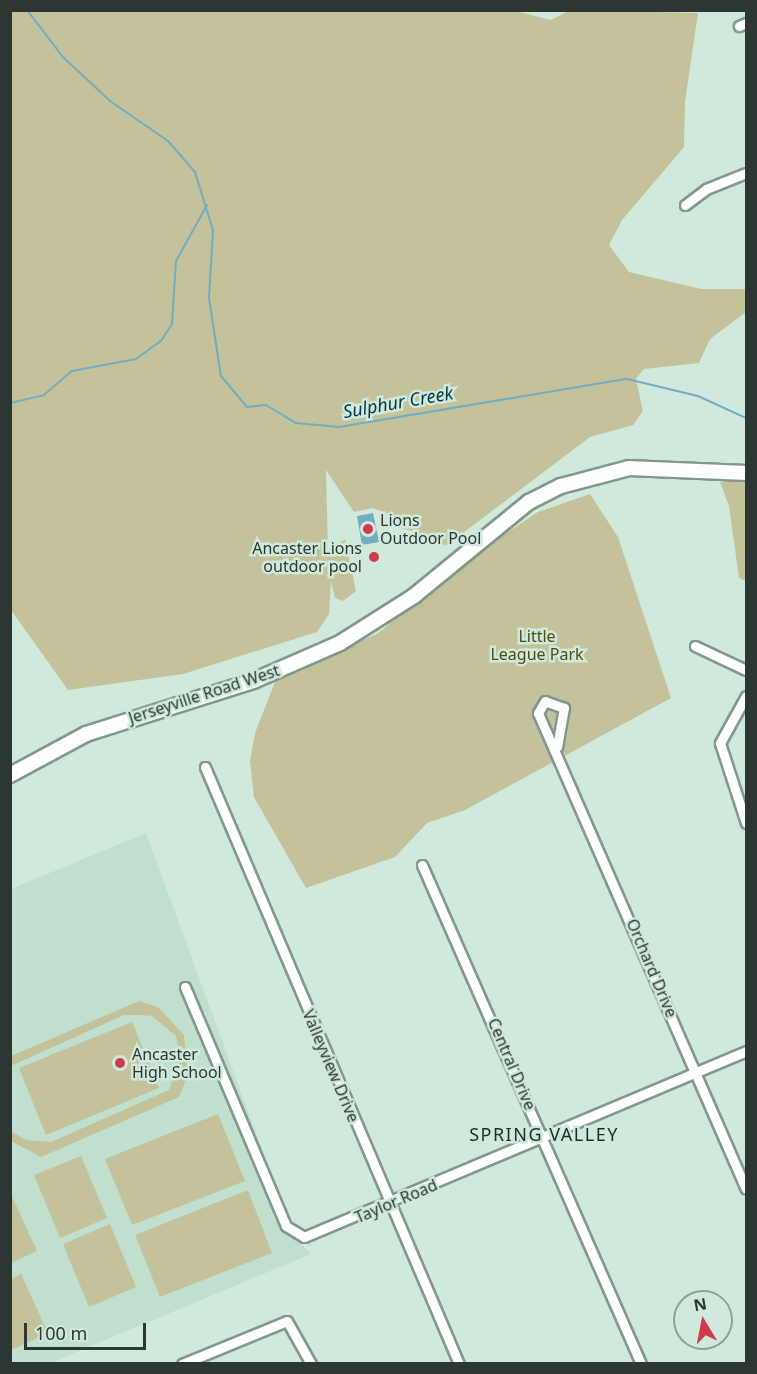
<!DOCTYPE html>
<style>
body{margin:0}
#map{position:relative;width:757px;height:1374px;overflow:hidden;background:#d1e8dc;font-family:"Noto Sans",sans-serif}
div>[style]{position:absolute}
.built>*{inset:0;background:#c0dfcf}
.green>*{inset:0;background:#c3c29a}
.water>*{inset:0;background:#73adc1}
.stream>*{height:2px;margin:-1px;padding:0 1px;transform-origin:1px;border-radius:1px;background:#73adc1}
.roads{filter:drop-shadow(2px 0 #82978c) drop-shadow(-2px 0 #82978c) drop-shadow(0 2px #82978c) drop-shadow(0 -2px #82978c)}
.minor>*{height:9px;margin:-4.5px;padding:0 4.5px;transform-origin:4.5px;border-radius:4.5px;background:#fff}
.secondary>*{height:14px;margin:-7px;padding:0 7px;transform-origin:7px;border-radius:7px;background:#fff}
.dots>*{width:16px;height:16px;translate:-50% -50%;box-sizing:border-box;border:3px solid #d1e8dc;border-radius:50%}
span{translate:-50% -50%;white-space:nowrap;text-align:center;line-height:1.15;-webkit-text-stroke:5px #d1e8dc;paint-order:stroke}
.poi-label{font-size:16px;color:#2d3632}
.left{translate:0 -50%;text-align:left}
.right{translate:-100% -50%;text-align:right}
.park-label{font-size:16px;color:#4f4b10}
.street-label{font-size:16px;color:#2d3632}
.water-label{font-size:18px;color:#003847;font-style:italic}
.neighbourhood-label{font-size:18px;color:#1b2e25;letter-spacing:1.5px}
.frame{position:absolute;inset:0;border:12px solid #2d3632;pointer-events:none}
.north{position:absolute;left:673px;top:1290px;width:60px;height:60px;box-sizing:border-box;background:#d1e8dc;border:2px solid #8fa198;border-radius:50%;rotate:350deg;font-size:16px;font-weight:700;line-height:24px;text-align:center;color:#2d3632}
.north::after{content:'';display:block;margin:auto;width:21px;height:27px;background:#cc3c4a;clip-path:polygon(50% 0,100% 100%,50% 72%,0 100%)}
.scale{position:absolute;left:24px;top:1323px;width:122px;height:27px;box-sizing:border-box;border:3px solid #2d3632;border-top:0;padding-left:8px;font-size:18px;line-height:21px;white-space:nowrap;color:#2d3632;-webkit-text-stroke:4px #d1e8dc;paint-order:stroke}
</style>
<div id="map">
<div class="built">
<div style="clip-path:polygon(146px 833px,294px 1237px,311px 1254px,50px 1363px,11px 1364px,11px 889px)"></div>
</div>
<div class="green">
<div style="clip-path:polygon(512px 10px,551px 20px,570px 10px,698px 13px,685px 102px,684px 147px,622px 220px,609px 245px,629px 272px,701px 289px,746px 289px,746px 312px,710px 339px,699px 363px,644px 369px,636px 379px,643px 411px,633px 425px,590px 437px,447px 545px,426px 543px,416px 532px,400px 528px,397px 517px,373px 508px,354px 512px,326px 470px,328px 551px,345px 539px,356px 591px,343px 601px,335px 598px,331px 581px,329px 614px,317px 632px,183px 674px,68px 690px,11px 610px,11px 11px)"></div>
<div style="clip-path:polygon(746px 476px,746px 581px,739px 578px,729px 506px,720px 482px)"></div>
<div style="clip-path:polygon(590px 494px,618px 537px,671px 698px,465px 810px,427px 823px,395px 857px,306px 888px,254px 797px,250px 761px,255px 733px,277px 677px,377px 634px,472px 556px,538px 512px)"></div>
<div style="clip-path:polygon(139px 1001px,158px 1007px,184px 1035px,188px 1074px,179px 1097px,41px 1157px,11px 1141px,11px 1131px,26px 1140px,51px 1142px,169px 1090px,181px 1060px,176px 1036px,152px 1016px,140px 1015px,124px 1015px,11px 1066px,11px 1056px)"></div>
<div style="clip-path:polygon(132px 1022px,159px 1088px,46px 1135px,19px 1068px)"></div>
<div style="clip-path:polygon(218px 1114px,245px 1181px,132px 1225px,105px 1159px)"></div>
<div style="clip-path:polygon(81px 1156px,107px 1218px,60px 1238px,34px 1175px)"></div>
<div style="clip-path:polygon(248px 1190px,272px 1253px,160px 1297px,135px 1235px)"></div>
<div style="clip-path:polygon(10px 1192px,37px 1251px,11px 1263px,10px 1263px)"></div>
<div style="clip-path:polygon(110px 1224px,136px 1287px,89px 1307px,63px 1244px)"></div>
<div style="clip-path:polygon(21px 1274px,48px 1333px,11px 1350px,11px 1279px)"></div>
</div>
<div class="water">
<div style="clip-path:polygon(373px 513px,379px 542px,362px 545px,357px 516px)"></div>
</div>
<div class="stream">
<div style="left:27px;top:10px;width:59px;rotate:52.5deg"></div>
<div style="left:63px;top:57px;width:64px;rotate:43.1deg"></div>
<div style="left:110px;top:101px;width:70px;rotate:34.6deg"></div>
<div style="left:168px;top:141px;width:41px;rotate:48.9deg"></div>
<div style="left:195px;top:172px;width:61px;rotate:72.8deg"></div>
<div style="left:213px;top:230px;width:68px;rotate:93.4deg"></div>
<div style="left:209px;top:298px;width:79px;rotate:81.3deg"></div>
<div style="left:221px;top:376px;width:40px;rotate:50deg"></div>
<div style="left:247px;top:407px;width:19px;rotate:-6deg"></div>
<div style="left:266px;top:405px;width:35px;rotate:31deg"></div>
<div style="left:296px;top:423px;width:43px;rotate:5.3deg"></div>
<div style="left:339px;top:427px;width:292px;rotate:-9.5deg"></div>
<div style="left:627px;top:379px;width:73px;rotate:13.5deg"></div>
<div style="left:698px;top:396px;width:53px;rotate:24.6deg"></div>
<div style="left:10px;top:403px;width:35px;rotate:-13deg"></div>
<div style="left:44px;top:395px;width:37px;rotate:-41deg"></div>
<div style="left:72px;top:371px;width:65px;rotate:-10.6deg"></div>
<div style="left:136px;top:359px;width:31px;rotate:-36deg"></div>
<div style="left:161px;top:341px;width:20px;rotate:-57deg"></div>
<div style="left:172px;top:324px;width:63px;rotate:-86.4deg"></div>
<div style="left:176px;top:261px;width:64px;rotate:-61deg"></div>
</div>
<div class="roads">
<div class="minor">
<div style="left:739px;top:26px;width:8px;rotate:-23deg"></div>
<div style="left:685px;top:205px;width:26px;rotate:-37deg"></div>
<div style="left:706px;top:189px;width:43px;rotate:-21.8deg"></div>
<div style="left:695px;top:646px;width:56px;rotate:25.2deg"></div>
<div style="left:746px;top:696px;width:54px;rotate:119deg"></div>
<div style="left:720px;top:743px;width:84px;rotate:72deg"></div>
<div style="left:557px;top:747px;width:40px;rotate:-80deg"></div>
<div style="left:564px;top:708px;width:20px;rotate:-160deg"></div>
<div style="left:545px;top:701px;width:14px;rotate:120deg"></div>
<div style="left:538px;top:713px;width:519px;rotate:66.4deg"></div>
<div style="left:205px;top:767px;width:649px;rotate:66.95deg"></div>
<div style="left:422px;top:865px;width:545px;rotate:66.3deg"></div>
<div style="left:185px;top:987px;width:259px;rotate:67.1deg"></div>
<div style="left:286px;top:1226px;width:21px;rotate:31deg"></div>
<div style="left:304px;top:1237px;width:480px;rotate:-22.8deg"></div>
<div style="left:182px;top:1364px;width:113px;rotate:-22.3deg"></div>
<div style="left:287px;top:1321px;width:49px;rotate:60.8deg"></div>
</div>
<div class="secondary">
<div style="left:10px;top:775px;width:86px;rotate:-28.3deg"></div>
<div style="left:86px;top:734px;width:175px;rotate:-17.6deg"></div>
<div style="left:253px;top:681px;width:95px;rotate:-23.6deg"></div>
<div style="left:340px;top:643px;width:88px;rotate:-32.4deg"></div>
<div style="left:414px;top:596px;width:149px;rotate:-39.3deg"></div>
<div style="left:529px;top:502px;width:36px;rotate:-27deg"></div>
<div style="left:561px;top:486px;width:70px;rotate:-14.8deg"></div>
<div style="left:629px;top:468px;width:117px;rotate:2.4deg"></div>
</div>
</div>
<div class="dots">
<div style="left:368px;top:529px;background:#cc3c4a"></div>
<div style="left:374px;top:557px;background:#cc3c4a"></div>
<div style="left:120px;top:1063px;background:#cc3c4a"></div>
</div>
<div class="poi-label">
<span class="left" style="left:380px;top:529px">Lions<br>Outdoor Pool</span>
<span class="right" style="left:362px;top:557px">Ancaster Lions<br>outdoor pool</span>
<span class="left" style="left:132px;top:1063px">Ancaster<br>High School</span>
</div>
<div class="park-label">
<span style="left:537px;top:645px">Little<br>League Park</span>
</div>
<div class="street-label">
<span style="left:204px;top:694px;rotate:-18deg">Jerseyville Road West</span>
<span style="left:652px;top:968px;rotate:67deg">Orchard Drive</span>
<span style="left:512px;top:1064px;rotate:67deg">Central Drive</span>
<span style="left:331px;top:1066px;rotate:67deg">Valleyview Drive</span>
<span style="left:396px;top:1201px;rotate:-23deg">Taylor Road</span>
</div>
<div class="water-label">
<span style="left:398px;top:402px;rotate:-10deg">Sulphur Creek</span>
</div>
<div class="neighbourhood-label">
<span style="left:544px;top:1134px">SPRING VALLEY</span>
</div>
<div class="frame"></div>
<div class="north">N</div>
<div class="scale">100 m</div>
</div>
